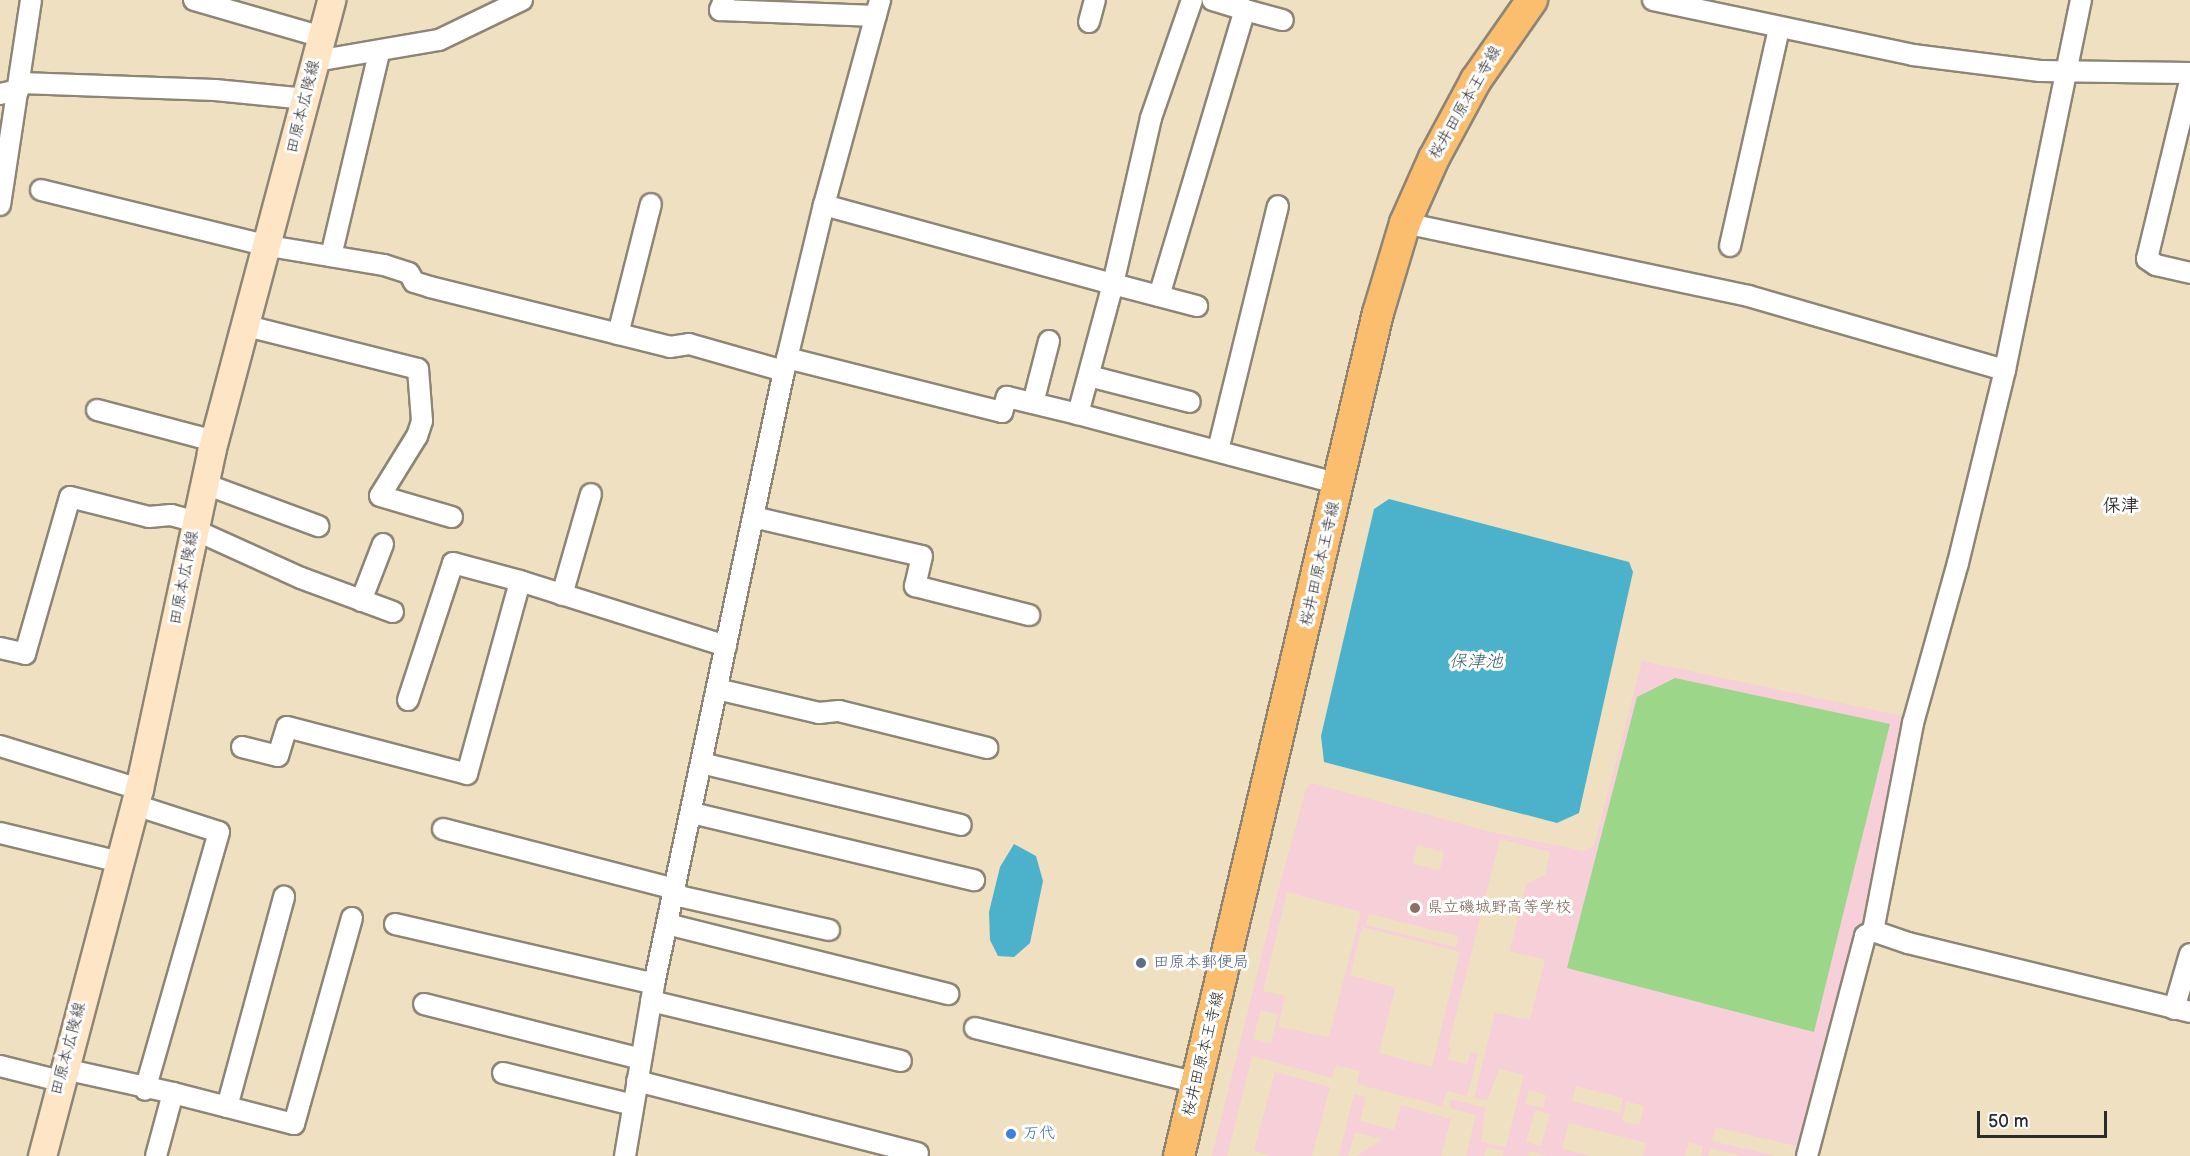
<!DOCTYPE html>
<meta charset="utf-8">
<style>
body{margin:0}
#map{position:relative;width:2190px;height:1156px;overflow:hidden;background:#efe0c1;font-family:"Balsamiq Sans","Klee One",sans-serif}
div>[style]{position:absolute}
.built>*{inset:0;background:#f6cfd8}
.green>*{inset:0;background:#9cd689}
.water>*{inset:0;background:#4cb1cb}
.roads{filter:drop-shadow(2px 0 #8d8676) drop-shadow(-2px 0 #8d8676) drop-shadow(0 2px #8d8676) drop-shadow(0 -2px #8d8676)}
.street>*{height:20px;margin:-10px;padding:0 10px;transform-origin:10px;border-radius:10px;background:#fff}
.secondary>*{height:27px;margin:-13.5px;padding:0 13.5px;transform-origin:13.5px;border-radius:13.5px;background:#fde5c5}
.primary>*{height:30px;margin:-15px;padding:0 15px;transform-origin:15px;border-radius:15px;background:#fbbe6e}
.dots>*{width:16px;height:16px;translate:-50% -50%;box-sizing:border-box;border:3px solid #fff;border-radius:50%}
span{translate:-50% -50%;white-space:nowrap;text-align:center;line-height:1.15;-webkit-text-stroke:6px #fff;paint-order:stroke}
.street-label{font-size:16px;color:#2b2b2b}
.education-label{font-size:16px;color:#785e54}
.left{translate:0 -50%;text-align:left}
.service-label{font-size:16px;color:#4e5e75}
.shop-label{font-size:16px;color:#366cbe}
.neighbourhood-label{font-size:18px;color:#2b2b2b;font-weight:700}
.water-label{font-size:18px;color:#38616b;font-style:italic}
.scale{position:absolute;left:1977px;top:1111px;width:130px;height:27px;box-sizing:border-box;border:3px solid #2b2b2b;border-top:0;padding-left:8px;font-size:18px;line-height:21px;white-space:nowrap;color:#2b2b2b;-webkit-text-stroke:4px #fff;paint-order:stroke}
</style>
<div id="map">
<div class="built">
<div style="clip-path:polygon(evenodd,1642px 661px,1908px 717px,1864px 930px,1803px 1156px,1794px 1156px,1796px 1146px,1716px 1127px,1712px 1141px,1776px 1156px,1741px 1156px,1710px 1148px,1708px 1156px,1701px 1156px,1703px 1146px,1689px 1142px,1685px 1156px,1643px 1156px,1646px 1143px,1569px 1123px,1562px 1149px,1590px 1156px,1547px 1156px,1530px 1151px,1528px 1156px,1503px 1156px,1504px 1151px,1487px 1147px,1484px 1156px,1466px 1156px,1476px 1115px,1449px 1108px,1451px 1099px,1485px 1108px,1481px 1142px,1506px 1147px,1524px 1075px,1499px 1069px,1487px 1101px,1474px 1098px,1495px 1013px,1530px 1020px,1545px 960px,1510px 951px,1526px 884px,1545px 875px,1550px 852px,1500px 839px,1448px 1047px,1451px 1048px,1448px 1060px,1467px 1064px,1471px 1052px,1478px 1054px,1467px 1096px,1447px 1091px,1442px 1106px,1357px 1084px,1360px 1071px,1336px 1065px,1332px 1078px,1252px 1056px,1227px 1156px,1212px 1156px,1273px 910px,1306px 789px,1311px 783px,1491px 832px,1584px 851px,1594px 846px,1642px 661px,1417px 845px,1444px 852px,1440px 870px,1413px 864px,1417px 845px,1642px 661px,1287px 892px,1361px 912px,1329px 1037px,1278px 1027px,1285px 996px,1263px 991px,1287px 892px,1642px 661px,1369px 914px,1458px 936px,1456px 947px,1366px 925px,1369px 914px,1642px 661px,1362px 927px,1460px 952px,1432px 1067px,1379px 1053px,1395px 988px,1350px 975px,1362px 927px,1642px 661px,1261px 1010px,1278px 1014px,1271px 1043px,1253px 1039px,1261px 1010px,1642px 661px,1576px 1086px,1623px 1098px,1620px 1113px,1572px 1101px,1576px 1086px,1642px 661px,1529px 1090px,1546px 1095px,1543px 1108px,1525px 1104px,1529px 1090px,1642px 661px,1626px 1101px,1644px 1106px,1639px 1125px,1622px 1121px,1626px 1101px,1642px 661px,1535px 1110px,1550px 1114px,1541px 1146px,1526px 1142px,1535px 1110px)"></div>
<div style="clip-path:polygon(1275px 1072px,1330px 1087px,1312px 1156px,1270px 1156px,1254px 1150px)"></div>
<div style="clip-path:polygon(1354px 1094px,1366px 1097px,1360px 1121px,1394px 1130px,1401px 1105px,1451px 1119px,1441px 1156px,1357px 1156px,1382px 1139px,1355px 1132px,1348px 1156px,1339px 1156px)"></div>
</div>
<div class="green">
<div style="clip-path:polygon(1675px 678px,1890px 724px,1814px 1032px,1567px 968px,1637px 697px)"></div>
</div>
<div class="water">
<div style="clip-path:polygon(1389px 499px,1629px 562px,1633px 572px,1579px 813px,1557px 823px,1324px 762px,1321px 736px,1374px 509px)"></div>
<div style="clip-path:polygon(1014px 844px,1036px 856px,1043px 881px,1030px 943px,1014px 957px,998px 956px,990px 940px,989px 912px,1000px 867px)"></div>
</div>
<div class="roads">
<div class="street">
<div style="left:194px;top:0;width:133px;rotate:16.1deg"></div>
<div style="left:724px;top:0;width:11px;rotate:112deg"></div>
<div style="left:720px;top:10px;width:156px;rotate:2.2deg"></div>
<div style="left:1192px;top:0;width:125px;rotate:109.2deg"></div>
<div style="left:1151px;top:118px;width:170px;rotate:102.9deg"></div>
<div style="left:1113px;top:284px;width:87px;rotate:14.7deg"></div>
<div style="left:1653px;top:0;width:266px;rotate:11.9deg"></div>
<div style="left:1913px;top:55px;width:128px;rotate:7.2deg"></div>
<div style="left:2040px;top:71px;width:150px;rotate:0.8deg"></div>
<div style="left:1245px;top:10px;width:39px;rotate:15deg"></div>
<div style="left:1089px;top:22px;width:23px;rotate:-75deg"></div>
<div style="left:316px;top:61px;width:125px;rotate:-9.7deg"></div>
<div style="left:439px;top:40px;width:92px;rotate:-25.7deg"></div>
<div style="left:2190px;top:81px;width:183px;rotate:103.6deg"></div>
<div style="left:2147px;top:259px;width:11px;rotate:34deg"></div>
<div style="left:2156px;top:265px;width:35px;rotate:13deg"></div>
<div style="left:21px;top:83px;width:194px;rotate:2.1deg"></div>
<div style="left:215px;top:90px;width:92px;rotate:5.6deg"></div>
<div style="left:0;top:94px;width:19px;rotate:-12deg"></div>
<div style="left:41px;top:190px;width:235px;rotate:13.8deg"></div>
<div style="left:269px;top:246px;width:117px;rotate:9.4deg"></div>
<div style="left:384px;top:265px;width:26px;rotate:18deg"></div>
<div style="left:409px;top:273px;width:10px;rotate:61deg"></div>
<div style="left:414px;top:282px;width:17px;rotate:17deg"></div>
<div style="left:430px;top:287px;width:247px;rotate:14deg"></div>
<div style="left:670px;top:347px;width:19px;rotate:-9deg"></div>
<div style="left:689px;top:344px;width:99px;rotate:15.9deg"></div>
<div style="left:0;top:205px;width:207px;rotate:-81.4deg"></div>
<div style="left:824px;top:205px;width:300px;rotate:15.3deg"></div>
<div style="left:1113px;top:284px;width:135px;rotate:105.1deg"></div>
<div style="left:1078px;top:414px;width:271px;rotate:15deg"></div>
<div style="left:1405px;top:223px;width:351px;rotate:12deg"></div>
<div style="left:1748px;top:296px;width:267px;rotate:16.1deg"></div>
<div style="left:1730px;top:246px;width:223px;rotate:-77.3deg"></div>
<div style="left:331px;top:256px;width:209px;rotate:-76.7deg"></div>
<div style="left:1159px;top:296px;width:299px;rotate:-73.3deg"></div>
<div style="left:1245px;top:10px;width:34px;rotate:-163deg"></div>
<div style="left:247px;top:326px;width:176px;rotate:14.1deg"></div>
<div style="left:418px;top:369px;width:52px;rotate:85.6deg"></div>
<div style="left:422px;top:421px;width:16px;rotate:108deg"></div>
<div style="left:417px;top:436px;width:70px;rotate:121.7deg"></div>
<div style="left:380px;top:496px;width:75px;rotate:16.3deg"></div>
<div style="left:618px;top:334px;width:134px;rotate:-75.8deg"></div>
<div style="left:787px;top:358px;width:222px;rotate:14.1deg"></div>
<div style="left:1002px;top:412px;width:16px;rotate:-72deg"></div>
<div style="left:1007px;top:397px;width:73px;rotate:13.5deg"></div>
<div style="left:1089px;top:376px;width:104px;rotate:14.4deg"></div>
<div style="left:1033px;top:403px;width:64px;rotate:-75.5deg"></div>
<div style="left:97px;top:410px;width:121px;rotate:14.8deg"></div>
<div style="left:1218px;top:450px;width:251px;rotate:-76.2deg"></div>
<div style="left:205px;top:484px;width:121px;rotate:20.4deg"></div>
<div style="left:753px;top:517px;width:173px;rotate:13deg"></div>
<div style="left:922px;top:556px;width:31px;rotate:103deg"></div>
<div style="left:915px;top:586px;width:118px;rotate:14.3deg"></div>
<div style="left:195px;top:530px;width:116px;rotate:24.4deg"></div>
<div style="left:301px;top:578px;width:98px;rotate:20.3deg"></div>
<div style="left:562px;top:595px;width:105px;rotate:-74deg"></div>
<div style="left:361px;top:601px;width:61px;rotate:-68.9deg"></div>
<div style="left:0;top:648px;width:26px;rotate:13deg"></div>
<div style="left:25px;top:654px;width:163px;rotate:-74deg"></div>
<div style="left:70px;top:497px;width:81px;rotate:14.2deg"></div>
<div style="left:149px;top:517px;width:22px;rotate:-5deg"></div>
<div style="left:171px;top:515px;width:27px;rotate:15deg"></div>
<div style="left:717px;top:689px;width:105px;rotate:13.2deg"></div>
<div style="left:819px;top:713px;width:20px;rotate:-6deg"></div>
<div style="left:839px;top:711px;width:153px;rotate:14deg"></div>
<div style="left:408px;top:700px;width:144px;rotate:-71.8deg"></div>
<div style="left:453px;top:563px;width:69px;rotate:15deg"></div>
<div style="left:0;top:746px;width:145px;rotate:17.2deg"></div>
<div style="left:242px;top:747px;width:37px;rotate:14deg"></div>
<div style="left:278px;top:756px;width:30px;rotate:-73deg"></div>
<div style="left:287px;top:727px;width:186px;rotate:14.6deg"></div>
<div style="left:467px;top:774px;width:200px;rotate:-74.6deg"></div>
<div style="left:520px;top:581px;width:216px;rotate:17.5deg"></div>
<div style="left:701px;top:763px;width:267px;rotate:13.4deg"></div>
<div style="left:135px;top:805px;width:88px;rotate:17.8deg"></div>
<div style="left:219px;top:832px;width:268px;rotate:106deg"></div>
<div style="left:692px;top:813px;width:290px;rotate:13.4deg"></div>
<div style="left:443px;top:829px;width:240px;rotate:14.5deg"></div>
<div style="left:0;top:833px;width:123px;rotate:13.6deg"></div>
<div style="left:674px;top:895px;width:159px;rotate:12.7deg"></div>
<div style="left:395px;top:924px;width:266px;rotate:13deg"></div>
<div style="left:667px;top:924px;width:290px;rotate:14deg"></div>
<div style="left:1873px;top:931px;width:37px;rotate:19deg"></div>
<div style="left:1908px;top:943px;width:290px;rotate:13.7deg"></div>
<div style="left:651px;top:1001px;width:257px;rotate:13.5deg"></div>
<div style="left:424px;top:1004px;width:224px;rotate:14.2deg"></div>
<div style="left:2174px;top:1009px;width:57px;rotate:-73.8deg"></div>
<div style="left:975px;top:1028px;width:229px;rotate:13.9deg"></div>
<div style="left:0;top:1066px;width:62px;rotate:14deg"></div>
<div style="left:64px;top:1069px;width:112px;rotate:12.4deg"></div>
<div style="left:173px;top:1093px;width:65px;rotate:105.1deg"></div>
<div style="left:503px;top:1073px;width:134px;rotate:13.8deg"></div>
<div style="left:637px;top:1081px;width:290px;rotate:14.4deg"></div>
<div style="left:173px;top:1093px;width:125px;rotate:14.4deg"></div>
<div style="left:294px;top:1124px;width:214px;rotate:-74.3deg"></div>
<div style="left:227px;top:1107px;width:218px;rotate:-74.8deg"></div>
<div style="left:625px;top:1156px;width:174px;rotate:-80.4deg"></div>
<div style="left:654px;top:984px;width:627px;rotate:-78.03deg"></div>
<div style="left:784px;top:371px;width:171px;rotate:-76.5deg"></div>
<div style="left:824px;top:205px;width:213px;rotate:-74.7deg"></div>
<div style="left:1807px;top:1156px;width:228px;rotate:-75.2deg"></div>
<div style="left:1865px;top:936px;width:9px;rotate:-32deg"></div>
<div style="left:1873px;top:931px;width:212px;rotate:-79.1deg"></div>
<div style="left:1913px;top:723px;width:166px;rotate:-74.3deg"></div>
<div style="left:1958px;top:563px;width:199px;rotate:-76.3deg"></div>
<div style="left:2005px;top:370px;width:378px;rotate:-78.4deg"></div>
</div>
<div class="secondary">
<div style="left:42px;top:1156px;width:380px;rotate:-75.2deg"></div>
<div style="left:139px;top:789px;width:345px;rotate:-77.9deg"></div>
<div style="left:211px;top:452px;width:468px;rotate:-75.1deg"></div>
</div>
<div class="primary">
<div style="left:1179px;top:1156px;width:866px;rotate:-76.72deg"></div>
<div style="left:1378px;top:313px;width:94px;rotate:-73.3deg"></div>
<div style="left:1405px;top:223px;width:71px;rotate:-66deg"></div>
<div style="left:1434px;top:158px;width:89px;rotate:-61.7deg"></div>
<div style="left:1476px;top:80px;width:98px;rotate:-55deg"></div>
</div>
</div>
<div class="dots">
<div style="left:1415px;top:908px;background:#8d6e63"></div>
<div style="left:1141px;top:963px;background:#5c6f8a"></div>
<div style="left:1011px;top:1134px;background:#3f7fe0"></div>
</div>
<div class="street-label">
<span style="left:1466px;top:103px;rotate:-60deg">桜井田原本王寺線</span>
<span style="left:304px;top:107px;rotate:-76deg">田原本広陵線</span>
<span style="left:1321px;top:564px;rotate:-77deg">桜井田原本王寺線</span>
<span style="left:185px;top:578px;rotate:-79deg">田原本広陵線</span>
<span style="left:69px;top:1049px;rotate:-75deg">田原本広陵線</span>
<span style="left:1204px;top:1054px;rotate:-76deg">桜井田原本王寺線</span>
</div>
<div class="education-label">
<span class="left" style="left:1427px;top:908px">県立磯城野高等学校</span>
</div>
<div class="service-label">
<span class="left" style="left:1153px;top:963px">田原本郵便局</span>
</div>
<div class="shop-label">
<span class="left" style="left:1023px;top:1134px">万代</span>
</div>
<div class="neighbourhood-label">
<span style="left:2121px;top:506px">保津</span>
</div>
<div class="water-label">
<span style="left:1476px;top:662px">保津池</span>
</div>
<div class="scale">50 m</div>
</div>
